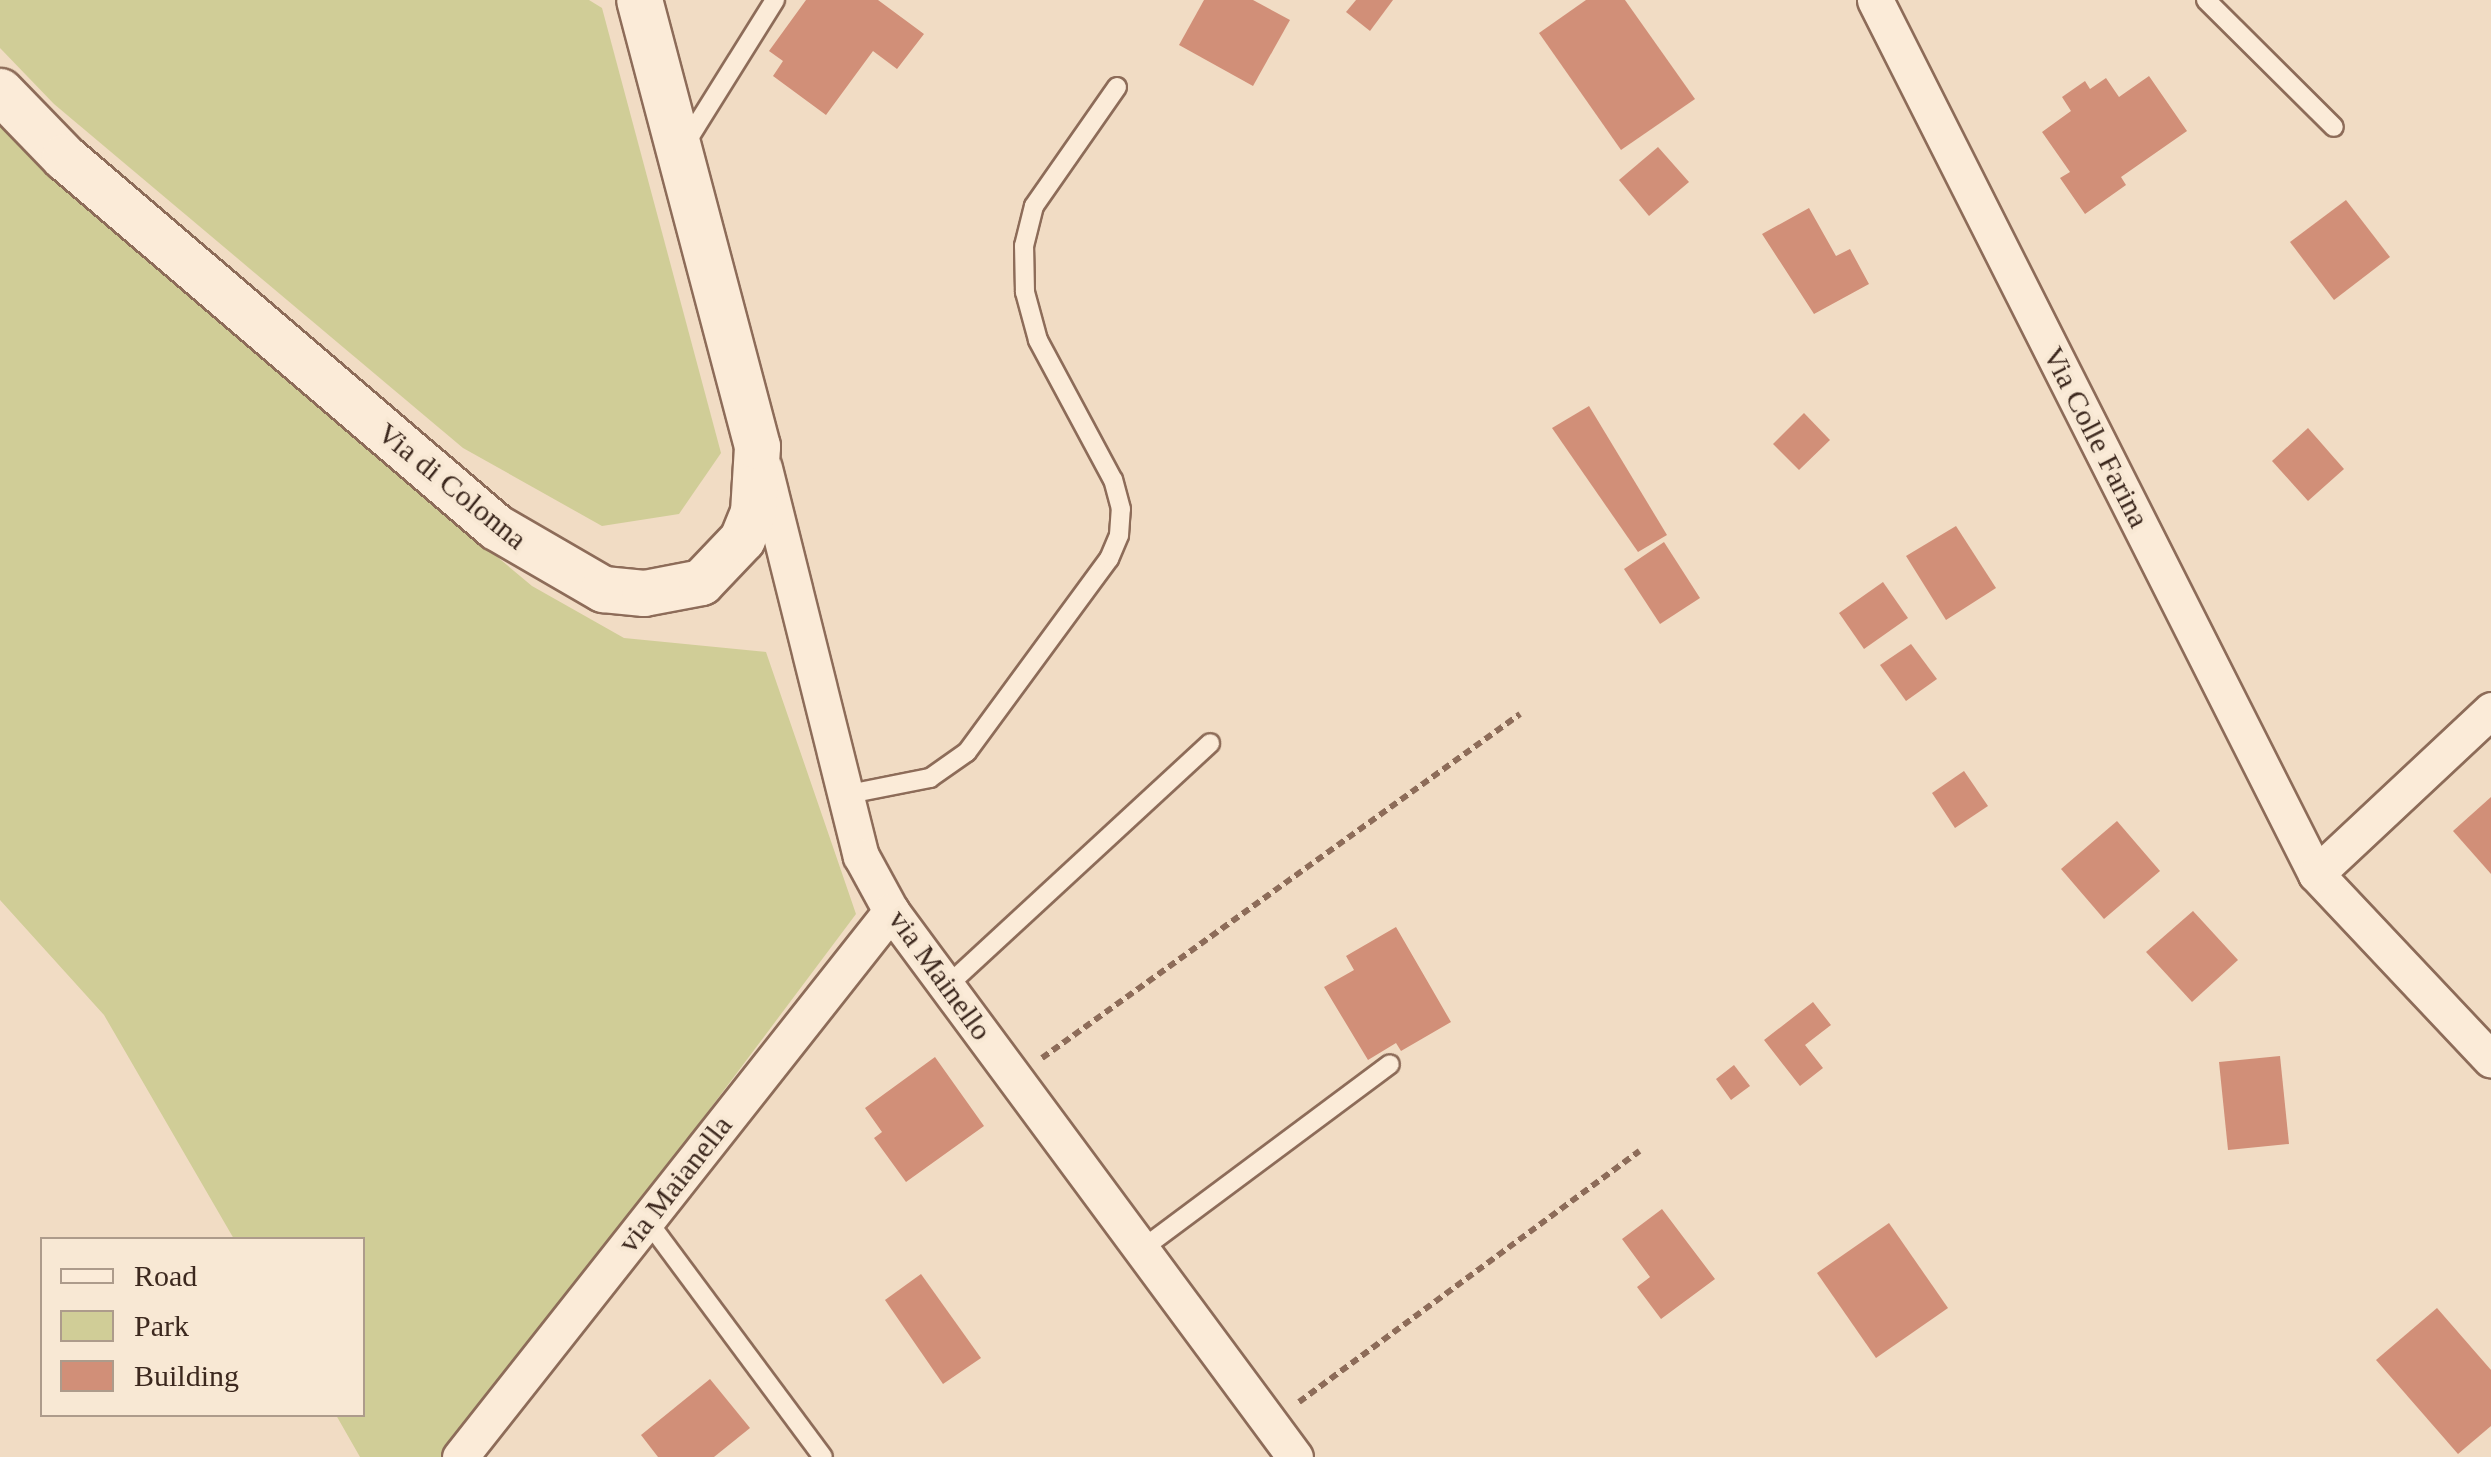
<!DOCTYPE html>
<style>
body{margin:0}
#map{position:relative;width:2491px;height:1457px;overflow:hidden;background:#f1dcc4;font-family:Georgia,serif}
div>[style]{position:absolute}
.green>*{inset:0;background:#d0cd97}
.building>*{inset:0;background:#d18f78}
.path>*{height:6px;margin-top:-3px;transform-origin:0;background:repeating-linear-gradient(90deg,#8d6c59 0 8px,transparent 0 13px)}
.roads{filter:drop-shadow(2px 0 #8d6c59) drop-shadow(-2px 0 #8d6c59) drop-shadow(0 2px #8d6c59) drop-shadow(0 -2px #8d6c59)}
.service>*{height:18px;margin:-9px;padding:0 9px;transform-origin:9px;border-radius:9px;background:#fbebd8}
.minor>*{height:35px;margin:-17.5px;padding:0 17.5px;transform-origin:17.5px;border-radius:17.5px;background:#fbebd8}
.tertiary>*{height:45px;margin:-22.5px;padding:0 22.5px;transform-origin:22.5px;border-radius:22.5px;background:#fbebd8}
span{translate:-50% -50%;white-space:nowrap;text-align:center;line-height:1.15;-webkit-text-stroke:8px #f8e8d4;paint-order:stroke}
.street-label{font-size:30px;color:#3c281e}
.legend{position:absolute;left:40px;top:1237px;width:325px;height:180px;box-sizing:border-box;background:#f8e8d4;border:2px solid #ad9b8b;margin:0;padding:12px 18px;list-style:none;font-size:30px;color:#3c281e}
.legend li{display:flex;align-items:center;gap:20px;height:50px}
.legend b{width:50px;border:2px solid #ad9b8b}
</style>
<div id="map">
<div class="green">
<div style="clip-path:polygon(0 0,589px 0,602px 8px,721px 453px,679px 514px,602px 526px,463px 448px,54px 104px,0 48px)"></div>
<div style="clip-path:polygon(0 118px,294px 387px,532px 586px,624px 638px,766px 652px,856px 914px,449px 1457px,360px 1457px,336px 1415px,362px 1414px,362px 1240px,234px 1239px,104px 1015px,0 900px)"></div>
</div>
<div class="building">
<div style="clip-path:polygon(806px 0,878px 0,924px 34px,897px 69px,873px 51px,826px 115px,773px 76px,783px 61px,769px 51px)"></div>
<div style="clip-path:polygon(1204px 0,1253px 0,1290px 20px,1253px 86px,1179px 45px)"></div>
<div style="clip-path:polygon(1356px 0,1393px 0,1370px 31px,1346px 12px)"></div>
<div style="clip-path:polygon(1586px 0,1625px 0,1695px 99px,1621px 150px,1539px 33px)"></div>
<div style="clip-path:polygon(2149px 76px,2187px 131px,2121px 177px,2126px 185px,2085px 214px,2060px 178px,2070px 172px,2042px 132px,2071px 111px,2062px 97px,2085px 81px,2090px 89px,2106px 78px,2119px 97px)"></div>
<div style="clip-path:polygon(1658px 147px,1689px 182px,1649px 216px,1619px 180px)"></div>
<div style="clip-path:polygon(2346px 200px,2390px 257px,2334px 300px,2290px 242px)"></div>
<div style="clip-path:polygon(1809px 208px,1836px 256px,1850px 249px,1869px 284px,1814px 314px,1762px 234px)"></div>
<div style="clip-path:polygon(1589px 406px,1667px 535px,1638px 552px,1552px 428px)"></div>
<div style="clip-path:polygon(1804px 413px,1830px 440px,1799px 470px,1773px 444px)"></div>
<div style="clip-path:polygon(2308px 428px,2344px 469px,2308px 501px,2272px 461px)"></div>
<div style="clip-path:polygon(1956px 526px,1996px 588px,1946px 620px,1906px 556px)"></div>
<div style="clip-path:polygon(1664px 542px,1700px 598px,1660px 624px,1624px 569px)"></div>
<div style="clip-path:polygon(1883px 582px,1908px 618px,1864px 649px,1839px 613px)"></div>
<div style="clip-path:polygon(1911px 644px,1937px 679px,1906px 701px,1880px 665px)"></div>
<div style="clip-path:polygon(1964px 771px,1988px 806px,1955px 828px,1932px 793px)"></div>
<div style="clip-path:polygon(2491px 797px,2491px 874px,2453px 831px)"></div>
<div style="clip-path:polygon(2117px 821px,2160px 871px,2104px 919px,2061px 869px)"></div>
<div style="clip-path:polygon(2193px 911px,2238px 960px,2192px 1002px,2146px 952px)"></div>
<div style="clip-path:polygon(1396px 927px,1451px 1022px,1401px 1051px,1396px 1043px,1368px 1060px,1324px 987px,1354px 970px,1346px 956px)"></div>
<div style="clip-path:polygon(1813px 1002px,1831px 1025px,1805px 1045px,1823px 1068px,1800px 1086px,1764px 1040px)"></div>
<div style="clip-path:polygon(2280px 1056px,2289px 1144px,2228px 1150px,2219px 1062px)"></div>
<div style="clip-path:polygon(935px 1057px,984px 1126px,906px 1182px,874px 1138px,882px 1132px,865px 1108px)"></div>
<div style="clip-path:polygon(1734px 1065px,1750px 1086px,1731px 1100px,1716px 1079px)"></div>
<div style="clip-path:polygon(1662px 1209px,1715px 1279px,1661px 1319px,1637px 1287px,1650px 1277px,1622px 1239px)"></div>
<div style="clip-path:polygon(1889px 1223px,1948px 1308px,1876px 1358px,1817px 1273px)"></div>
<div style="clip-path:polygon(921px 1274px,981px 1358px,943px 1384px,885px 1300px)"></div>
<div style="clip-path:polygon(2437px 1308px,2491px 1370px,2491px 1426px,2458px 1454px,2376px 1360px)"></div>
<div style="clip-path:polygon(710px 1379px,750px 1428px,714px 1457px,658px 1457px,641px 1435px)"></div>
</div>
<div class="path">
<div style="left:1042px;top:1058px;width:589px;rotate:-35.74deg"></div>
<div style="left:1299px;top:1402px;width:423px;rotate:-36.4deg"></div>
</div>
<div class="roads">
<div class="service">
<div style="left:2206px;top:0;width:180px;rotate:44.8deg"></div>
<div style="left:685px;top:144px;width:170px;rotate:-58deg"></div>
<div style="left:844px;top:795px;width:88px;rotate:-11.2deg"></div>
<div style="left:930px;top:778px;width:45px;rotate:-35.1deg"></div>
<div style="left:967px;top:752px;width:240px;rotate:-53.7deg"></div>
<div style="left:1109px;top:559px;width:26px;rotate:-67deg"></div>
<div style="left:1119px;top:535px;width:26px;rotate:-86deg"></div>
<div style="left:1121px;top:509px;width:30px;rotate:-105deg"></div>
<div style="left:1113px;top:480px;width:159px;rotate:-118.2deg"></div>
<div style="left:1038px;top:340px;width:50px;rotate:-105.2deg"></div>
<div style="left:1025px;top:292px;width:46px;rotate:-91.2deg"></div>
<div style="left:1024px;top:246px;width:41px;rotate:-76deg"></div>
<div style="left:1034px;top:206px;width:145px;rotate:-55.1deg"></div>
<div style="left:947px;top:986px;width:358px;rotate:-42.7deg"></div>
<div style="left:647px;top:1220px;width:295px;rotate:53.4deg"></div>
<div style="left:1142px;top:1249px;width:309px;rotate:-36.7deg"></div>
</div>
<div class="minor">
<div style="left:1875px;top:0;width:979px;rotate:63.23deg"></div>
<div style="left:2316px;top:874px;width:255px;rotate:46.7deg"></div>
<div style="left:764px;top:468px;width:400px;rotate:76deg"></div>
<div style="left:861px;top:856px;width:63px;rotate:61.4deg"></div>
<div style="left:891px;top:911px;width:679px;rotate:53.5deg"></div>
<div style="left:2316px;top:874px;width:240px;rotate:-43.1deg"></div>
<div style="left:460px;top:1457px;width:696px;rotate:-51.71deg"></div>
</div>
<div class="tertiary">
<div style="left:0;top:91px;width:92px;rotate:45.9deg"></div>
<div style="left:64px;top:157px;width:569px;rotate:40.58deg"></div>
<div style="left:496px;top:527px;width:124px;rotate:30.1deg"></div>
<div style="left:603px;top:589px;width:41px;rotate:5.6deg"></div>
<div style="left:644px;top:593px;width:58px;rotate:-10.9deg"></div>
<div style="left:701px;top:582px;width:59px;rotate:-46.4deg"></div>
<div style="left:742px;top:539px;width:29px;rotate:-68deg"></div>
<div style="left:753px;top:512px;width:66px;rotate:-86.5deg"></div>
<div style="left:757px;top:446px;width:461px;rotate:-104.8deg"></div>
</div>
</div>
<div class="street-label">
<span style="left:2096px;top:437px;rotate:63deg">Via Colle Farina</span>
<span style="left:452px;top:486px;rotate:39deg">Via di Colonna</span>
<span style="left:940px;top:975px;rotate:54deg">via Mainello</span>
<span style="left:675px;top:1184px;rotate:-52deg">via Maianella</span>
</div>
<ul class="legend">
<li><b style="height:12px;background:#fbebd8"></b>Road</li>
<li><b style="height:28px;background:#d0cd97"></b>Park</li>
<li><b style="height:28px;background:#d18f78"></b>Building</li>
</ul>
</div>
